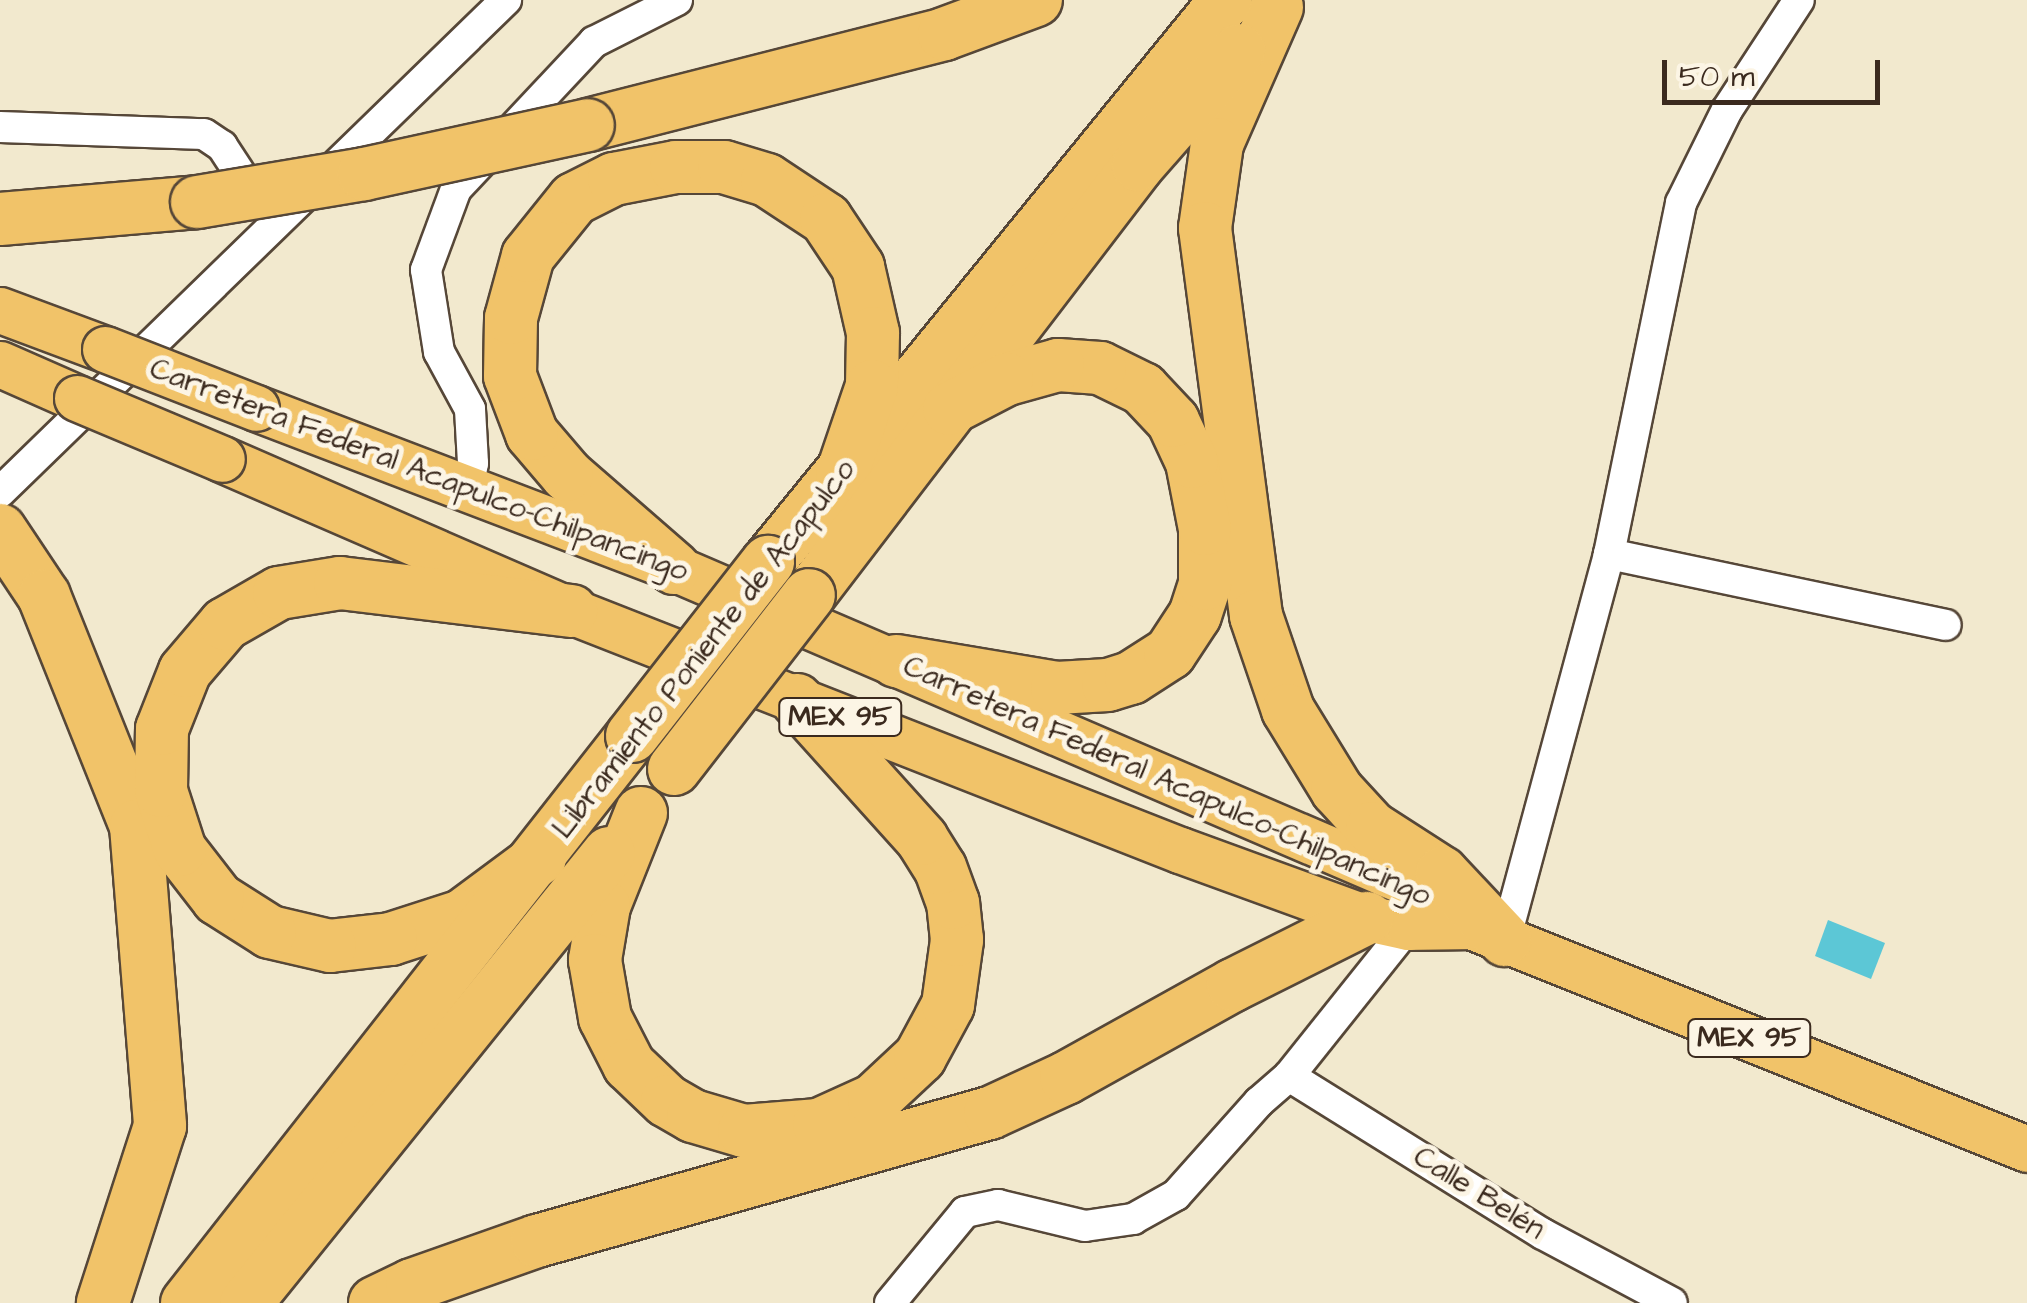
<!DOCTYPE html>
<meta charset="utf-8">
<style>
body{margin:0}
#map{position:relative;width:2027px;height:1303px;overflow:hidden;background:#f2e9ce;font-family:"Architects Daughter",sans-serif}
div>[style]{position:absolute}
.water>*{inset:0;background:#5cc7d6}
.roads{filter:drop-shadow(2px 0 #564738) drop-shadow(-2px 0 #564738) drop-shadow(0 2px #564738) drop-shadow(0 -2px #564738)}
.street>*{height:30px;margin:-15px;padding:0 15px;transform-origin:15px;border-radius:15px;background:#fff}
.primary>*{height:45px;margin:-22.5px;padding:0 22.5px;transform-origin:22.5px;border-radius:22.5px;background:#f1c369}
.highway>*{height:52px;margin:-26px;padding:0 26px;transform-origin:26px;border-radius:26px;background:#f1c369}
.bridges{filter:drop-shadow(2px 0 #564738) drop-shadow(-2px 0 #564738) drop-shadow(0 2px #564738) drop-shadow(0 -2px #564738)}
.primary-bridge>*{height:45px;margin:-22.5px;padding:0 22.5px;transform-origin:22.5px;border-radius:22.5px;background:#f1c369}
.highway-bridge>*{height:52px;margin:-26px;padding:0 26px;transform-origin:26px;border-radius:26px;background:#f1c369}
span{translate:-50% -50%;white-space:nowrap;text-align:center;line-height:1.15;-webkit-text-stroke:10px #fcf5e5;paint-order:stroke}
.shield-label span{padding:2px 8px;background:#fcf5e5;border:2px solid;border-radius:8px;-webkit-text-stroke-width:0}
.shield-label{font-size:28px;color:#3b2a1e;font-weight:700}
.street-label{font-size:30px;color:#3b2a1e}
.scale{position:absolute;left:1662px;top:60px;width:218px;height:45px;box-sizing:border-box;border:5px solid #3b2a1e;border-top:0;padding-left:12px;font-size:30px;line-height:35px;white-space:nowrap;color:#3b2a1e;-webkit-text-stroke:8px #fcf5e5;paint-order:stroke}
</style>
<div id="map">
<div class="water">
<div style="clip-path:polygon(1828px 920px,1885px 943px,1871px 979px,1815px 956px)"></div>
</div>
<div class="roads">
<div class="street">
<div style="left:0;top:127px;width:204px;rotate:2deg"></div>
<div style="left:204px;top:134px;width:22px;rotate:34deg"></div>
<div style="left:222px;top:146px;width:66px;rotate:56.8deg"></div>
<div style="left:468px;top:489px;width:26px;rotate:-79deg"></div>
<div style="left:473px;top:463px;width:54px;rotate:-93.2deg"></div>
<div style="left:470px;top:409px;width:65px;rotate:-118.5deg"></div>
<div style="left:439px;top:352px;width:83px;rotate:-99deg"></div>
<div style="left:426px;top:270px;width:86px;rotate:-69.7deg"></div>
<div style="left:456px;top:189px;width:202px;rotate:-46.8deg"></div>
<div style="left:594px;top:42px;width:93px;rotate:-26.8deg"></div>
<div style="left:0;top:492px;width:706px;rotate:-44.2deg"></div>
<div style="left:1609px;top:554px;width:344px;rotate:11.9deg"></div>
<div style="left:1505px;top:940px;width:400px;rotate:-74.9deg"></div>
<div style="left:1609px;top:554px;width:358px;rotate:-78.4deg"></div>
<div style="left:1681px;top:203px;width:104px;rotate:-63.7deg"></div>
<div style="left:1727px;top:110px;width:131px;rotate:-56.8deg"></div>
<div style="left:1289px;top:1076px;width:299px;rotate:31.9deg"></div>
<div style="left:1543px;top:1234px;width:146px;rotate:28.1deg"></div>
<div style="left:890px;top:1303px;width:118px;rotate:-50.5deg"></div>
<div style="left:965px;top:1212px;width:34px;rotate:-12deg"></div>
<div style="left:998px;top:1205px;width:89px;rotate:13.6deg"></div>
<div style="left:1085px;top:1226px;width:49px;rotate:-8.3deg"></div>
<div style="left:1133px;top:1219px;width:49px;rotate:-29.2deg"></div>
<div style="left:1176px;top:1195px;width:125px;rotate:-48.3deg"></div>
<div style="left:1259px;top:1102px;width:40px;rotate:-41deg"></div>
<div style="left:1289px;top:1076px;width:191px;rotate:-51.4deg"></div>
</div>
<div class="primary">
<div style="left:0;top:310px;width:112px;rotate:20.4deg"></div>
<div style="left:0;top:364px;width:84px;rotate:23.8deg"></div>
<div style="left:256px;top:408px;width:448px;rotate:20.9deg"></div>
<div style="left:674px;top:568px;width:819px;rotate:23.22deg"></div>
<div style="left:1427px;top:891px;width:56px;rotate:38.5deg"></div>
<div style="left:1471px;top:926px;width:599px;rotate:21.85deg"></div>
<div style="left:222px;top:459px;width:381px;rotate:23.5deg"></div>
<div style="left:571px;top:611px;width:654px;rotate:21.43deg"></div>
<div style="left:1180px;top:850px;width:199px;rotate:20deg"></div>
<div style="left:1367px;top:918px;width:42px;rotate:12.4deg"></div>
<div style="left:1408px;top:927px;width:63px;rotate:-0.9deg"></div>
</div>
<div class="highway">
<div style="left:1277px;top:7px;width:150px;rotate:113.7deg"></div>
<div style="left:1217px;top:144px;width:85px;rotate:98.1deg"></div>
<div style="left:1205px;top:228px;width:391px;rotate:82.5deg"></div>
<div style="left:1256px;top:616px;width:99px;rotate:71.2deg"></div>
<div style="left:1288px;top:710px;width:94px;rotate:58.5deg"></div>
<div style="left:1337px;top:790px;width:52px;rotate:47.4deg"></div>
<div style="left:1372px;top:828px;width:83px;rotate:32.7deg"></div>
<div style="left:1442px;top:873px;width:92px;rotate:46.8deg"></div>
<div style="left:588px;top:125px;width:367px;rotate:-14.3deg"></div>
<div style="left:944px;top:34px;width:98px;rotate:-20.3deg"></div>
<div style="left:0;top:219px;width:198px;rotate:-4.9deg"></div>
<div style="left:0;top:530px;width:79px;rotate:56.3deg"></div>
<div style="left:44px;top:596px;width:248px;rotate:68.2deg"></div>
<div style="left:136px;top:826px;width:301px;rotate:85.4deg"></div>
<div style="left:160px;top:1126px;width:186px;rotate:107.9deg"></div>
<div style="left:768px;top:562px;width:725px;rotate:-50.82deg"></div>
<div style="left:674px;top:568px;width:142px;rotate:-139deg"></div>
<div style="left:567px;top:475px;width:54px;rotate:-130.5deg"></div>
<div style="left:532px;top:434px;width:62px;rotate:-110.8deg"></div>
<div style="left:510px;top:376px;width:58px;rotate:-89deg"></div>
<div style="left:511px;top:318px;width:64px;rotate:-74.7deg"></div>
<div style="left:528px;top:256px;width:73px;rotate:-51.1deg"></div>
<div style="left:574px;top:199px;width:45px;rotate:-26.6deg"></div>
<div style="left:614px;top:179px;width:63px;rotate:-11deg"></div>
<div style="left:676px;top:167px;width:48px"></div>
<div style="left:724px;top:167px;width:45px;rotate:16.8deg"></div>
<div style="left:767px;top:180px;width:71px;rotate:33.5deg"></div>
<div style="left:826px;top:219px;width:58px;rotate:56.3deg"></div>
<div style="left:858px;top:267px;width:68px;rotate:77.2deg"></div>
<div style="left:873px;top:333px;width:53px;rotate:91.1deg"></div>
<div style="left:872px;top:386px;width:93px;rotate:108.8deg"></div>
<div style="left:809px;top:595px;width:541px;rotate:-52.58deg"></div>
<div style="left:1138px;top:165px;width:153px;rotate:-48.7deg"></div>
<div style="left:896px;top:661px;width:163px;rotate:9.5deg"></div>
<div style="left:1057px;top:688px;width:51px;rotate:-3.4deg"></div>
<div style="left:1108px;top:685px;width:24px;rotate:-17deg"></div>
<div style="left:1131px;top:678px;width:46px;rotate:-32.7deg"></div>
<div style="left:1170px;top:653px;width:45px;rotate:-56.7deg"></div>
<div style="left:1195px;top:615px;width:33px;rotate:-72deg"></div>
<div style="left:1205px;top:584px;width:55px;rotate:-90deg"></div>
<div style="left:1205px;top:529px;width:68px;rotate:-101deg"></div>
<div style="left:1192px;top:462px;width:45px;rotate:-114.9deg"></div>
<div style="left:1173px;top:421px;width:44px;rotate:-133.2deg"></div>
<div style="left:1143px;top:389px;width:48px;rotate:-154deg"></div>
<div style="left:1100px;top:368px;width:42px;rotate:-175.9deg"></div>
<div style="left:1058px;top:365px;width:53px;rotate:164.6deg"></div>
<div style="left:1007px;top:379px;width:65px;rotate:152.7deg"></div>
<div style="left:641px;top:813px;width:100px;rotate:111.7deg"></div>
<div style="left:604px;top:906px;width:55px;rotate:99.5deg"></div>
<div style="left:595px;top:960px;width:59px;rotate:80.2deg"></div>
<div style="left:605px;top:1018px;width:53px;rotate:62.9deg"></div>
<div style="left:629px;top:1065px;width:52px;rotate:43.5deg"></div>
<div style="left:667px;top:1101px;width:30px;rotate:30deg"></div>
<div style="left:693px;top:1116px;width:53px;rotate:16.4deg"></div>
<div style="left:744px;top:1131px;width:75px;rotate:-4.6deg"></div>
<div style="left:819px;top:1125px;width:60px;rotate:-24.4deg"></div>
<div style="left:874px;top:1100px;width:63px;rotate:-43.1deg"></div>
<div style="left:920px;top:1057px;width:59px;rotate:-61.7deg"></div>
<div style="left:948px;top:1005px;width:66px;rotate:-82.1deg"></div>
<div style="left:957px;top:940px;width:37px;rotate:-96deg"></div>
<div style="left:953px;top:903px;width:37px;rotate:-110deg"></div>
<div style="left:940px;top:868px;width:34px;rotate:-122deg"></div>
<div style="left:922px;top:839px;width:187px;rotate:-132deg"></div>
<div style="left:540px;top:858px;width:97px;rotate:143.4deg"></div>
<div style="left:462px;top:916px;width:75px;rotate:162.1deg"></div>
<div style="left:391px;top:939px;width:61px;rotate:173.5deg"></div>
<div style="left:330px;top:946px;width:62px;rotate:-166.9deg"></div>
<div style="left:270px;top:932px;width:62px;rotate:-147.6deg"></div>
<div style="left:218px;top:899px;width:62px;rotate:-127.8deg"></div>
<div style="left:180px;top:850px;width:62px;rotate:-107.9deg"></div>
<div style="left:161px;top:791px;width:62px;rotate:-89.1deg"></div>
<div style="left:162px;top:729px;width:62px;rotate:-68.4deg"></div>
<div style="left:185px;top:671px;width:62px;rotate:-49.6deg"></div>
<div style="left:225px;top:624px;width:62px;rotate:-29.9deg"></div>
<div style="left:279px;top:593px;width:62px;rotate:-9.3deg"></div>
<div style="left:340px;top:583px;width:233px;rotate:6.9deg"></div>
<div style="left:187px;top:1303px;width:721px;rotate:-51.87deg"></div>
<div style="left:246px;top:1303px;width:578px;rotate:-51.11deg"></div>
<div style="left:375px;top:1303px;width:41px;rotate:-25.9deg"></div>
<div style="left:412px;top:1285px;width:133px;rotate:-19.4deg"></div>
<div style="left:537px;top:1241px;width:471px;rotate:-15.8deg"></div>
<div style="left:990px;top:1113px;width:84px;rotate:-24.7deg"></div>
<div style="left:1066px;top:1078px;width:191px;rotate:-29.1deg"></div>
<div style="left:1233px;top:985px;width:150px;rotate:-26.6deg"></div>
</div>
</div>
<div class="bridges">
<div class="primary-bridge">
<div style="left:105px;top:349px;width:162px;rotate:21.3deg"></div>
<div style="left:77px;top:398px;width:157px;rotate:22.8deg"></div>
</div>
<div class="highway-bridge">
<div style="left:197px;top:202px;width:169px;rotate:-9.5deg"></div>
<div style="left:364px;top:174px;width:229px;rotate:-12.3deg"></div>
<div style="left:632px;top:736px;width:221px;rotate:-52deg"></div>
<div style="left:674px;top:769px;width:220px;rotate:-52.2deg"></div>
</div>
</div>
<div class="shield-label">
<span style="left:840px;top:717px">MEX 95</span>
<span style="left:1749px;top:1038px">MEX 95</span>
</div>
<div class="street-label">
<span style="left:419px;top:470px;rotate:21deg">Carretera Federal Acapulco-Chilpancingo</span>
<span style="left:704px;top:649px;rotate:-52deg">Libramiento Poniente de Acapulco</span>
<span style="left:1167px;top:781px;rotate:24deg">Carretera Federal Acapulco-Chilpancingo</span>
<span style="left:1479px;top:1193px;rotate:32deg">Calle Belén</span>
</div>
<div class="scale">50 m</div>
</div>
